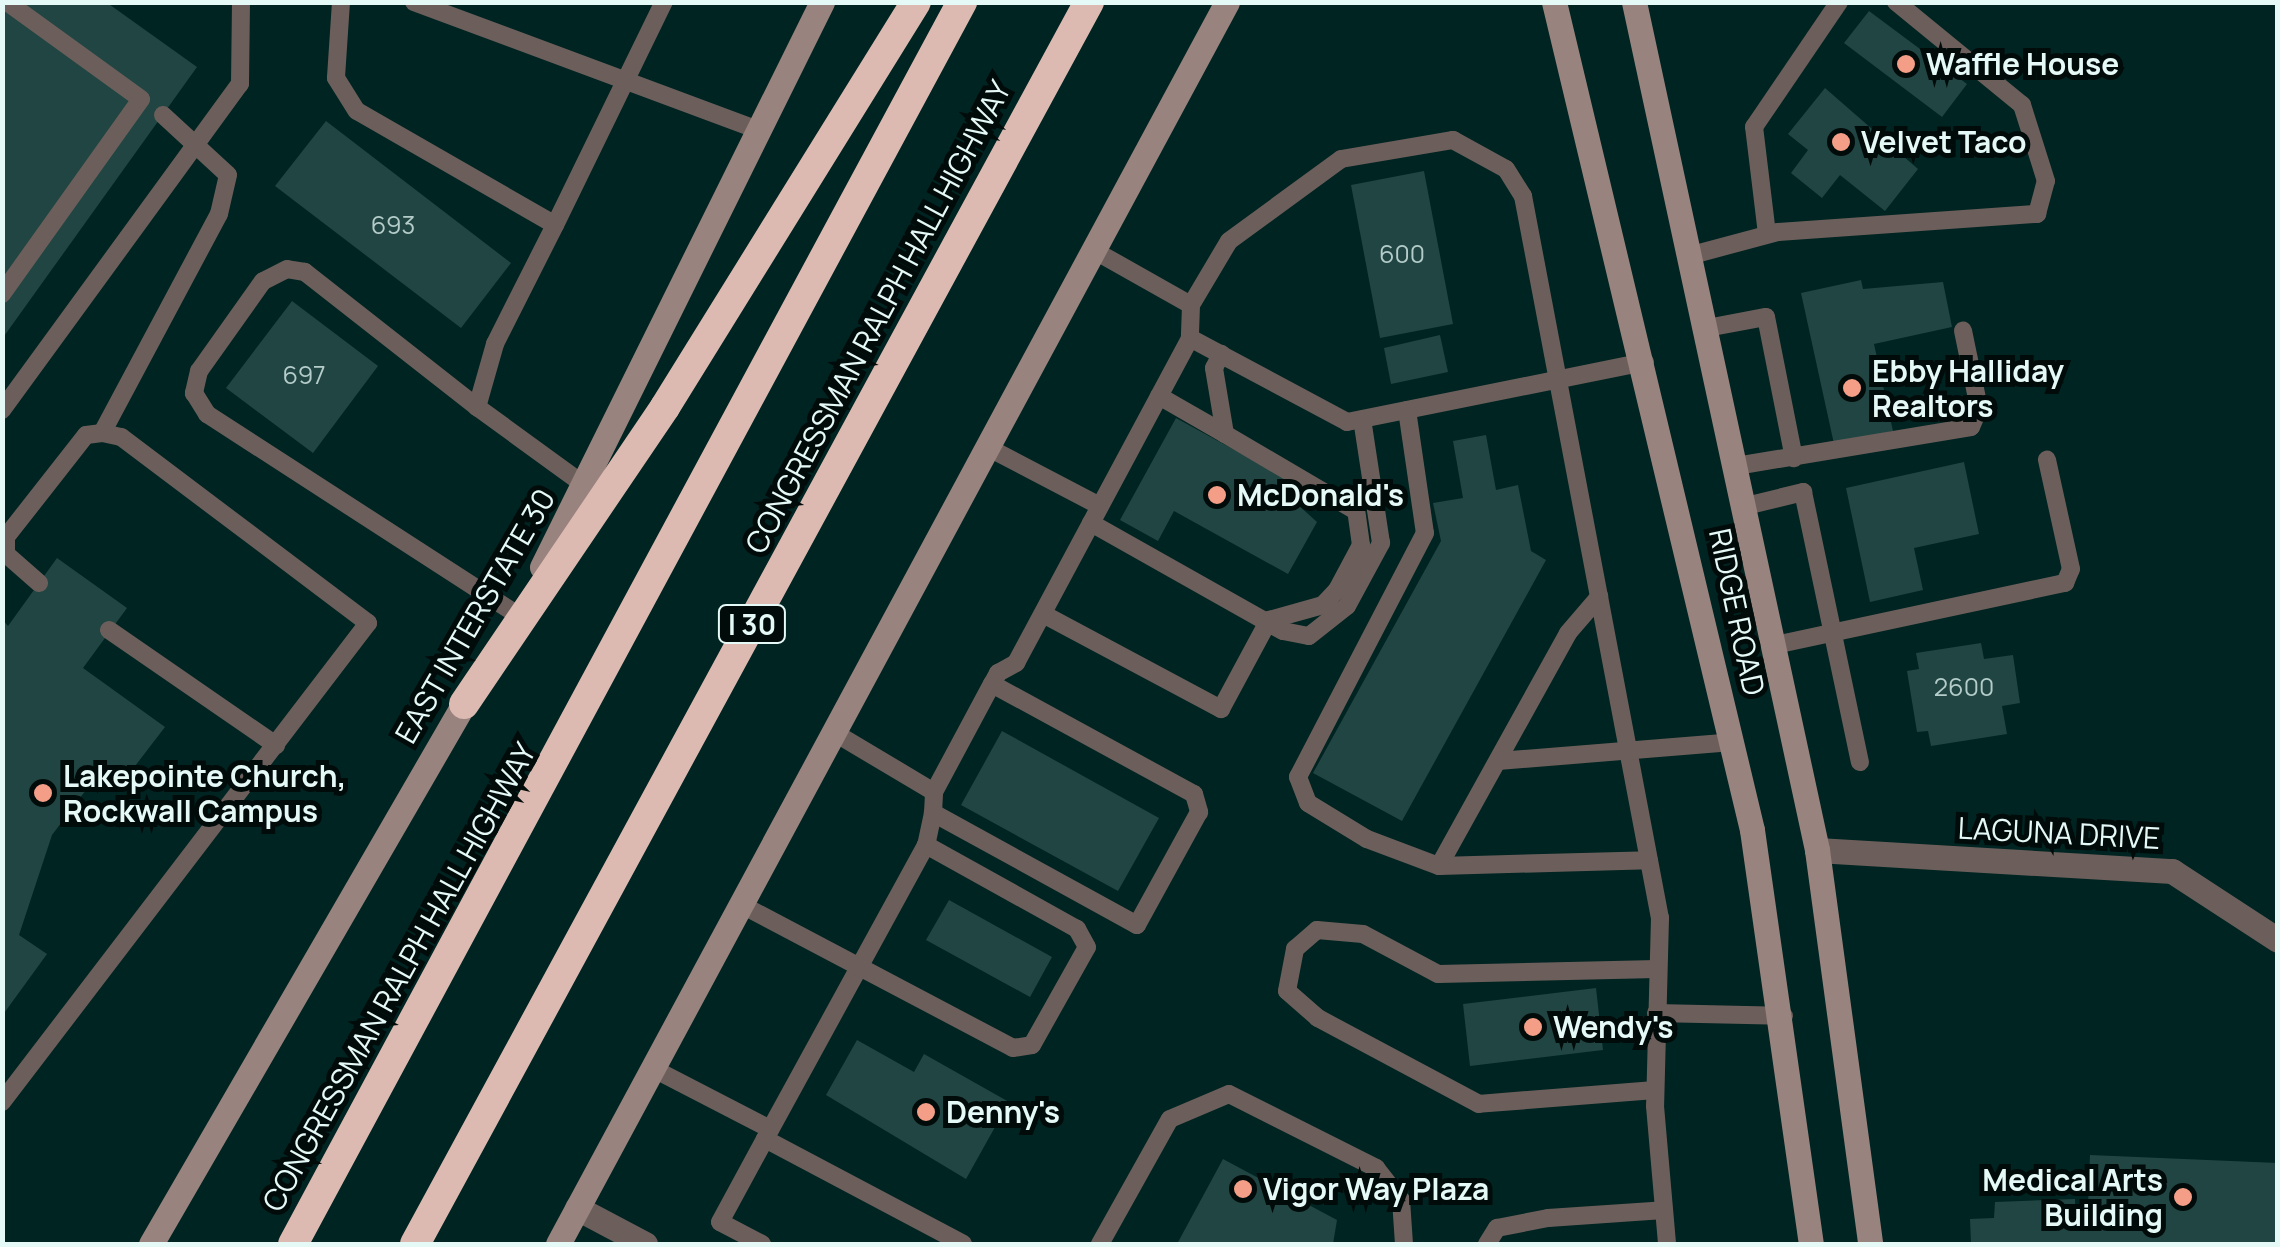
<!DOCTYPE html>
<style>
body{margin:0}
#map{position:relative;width:2280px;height:1247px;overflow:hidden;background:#002422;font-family:Manrope,sans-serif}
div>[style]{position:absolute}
.building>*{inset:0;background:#214542}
.service>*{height:18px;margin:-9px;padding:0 9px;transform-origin:9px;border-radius:9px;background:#6c5f5b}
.minor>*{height:25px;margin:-12.5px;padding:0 12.5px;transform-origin:12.5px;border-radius:12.5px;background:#6c5f5b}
.secondary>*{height:25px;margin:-12.5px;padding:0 12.5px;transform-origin:12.5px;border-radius:12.5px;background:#99837e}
.motorway>*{height:30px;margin:-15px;padding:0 15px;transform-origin:15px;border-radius:15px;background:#dcbab1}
.service-bridge>*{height:18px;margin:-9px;padding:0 9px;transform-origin:9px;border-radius:9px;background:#6c5f5b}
.dots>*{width:28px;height:28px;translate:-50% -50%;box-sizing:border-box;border:5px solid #010b0a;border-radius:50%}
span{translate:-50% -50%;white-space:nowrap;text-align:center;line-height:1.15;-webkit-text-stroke:10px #010b0a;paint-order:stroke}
.number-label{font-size:25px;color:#b4ccca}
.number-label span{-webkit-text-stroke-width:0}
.shield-label span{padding:2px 8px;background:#010b0a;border:2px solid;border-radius:8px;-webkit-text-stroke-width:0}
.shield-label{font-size:28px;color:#e5f9f7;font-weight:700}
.poi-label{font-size:30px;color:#e5f9f7;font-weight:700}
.left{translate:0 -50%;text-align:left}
.right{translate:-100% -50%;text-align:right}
.street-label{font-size:30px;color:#e5f9f7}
.frame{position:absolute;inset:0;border:5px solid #e5f9f7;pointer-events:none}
</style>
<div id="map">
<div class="building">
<div style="clip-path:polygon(2px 2px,106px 2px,197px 67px,2px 339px)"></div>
<div style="clip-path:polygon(1869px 11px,1967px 84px,1942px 117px,1844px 43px)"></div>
<div style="clip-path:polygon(1825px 88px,1918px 169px,1885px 211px,1840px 175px,1822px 198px,1791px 173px,1808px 150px,1788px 134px)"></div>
<div style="clip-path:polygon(326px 121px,511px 263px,461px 328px,275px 186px)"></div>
<div style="clip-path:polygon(1424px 171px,1453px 324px,1380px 338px,1351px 185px)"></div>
<div style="clip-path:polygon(1861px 280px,1863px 289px,1943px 282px,1952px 327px,1874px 344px,1893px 431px,1834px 444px,1801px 293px)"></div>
<div style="clip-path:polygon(292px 301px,378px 366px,313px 453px,226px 388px)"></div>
<div style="clip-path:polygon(1440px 335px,1448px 372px,1391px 384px,1384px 348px)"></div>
<div style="clip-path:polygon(1176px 418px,1304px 488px,1296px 503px,1317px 522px,1288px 574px,1174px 511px,1158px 541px,1120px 520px)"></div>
<div style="clip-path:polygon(1486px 435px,1496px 490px,1518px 485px,1531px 551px,1546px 560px,1402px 821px,1313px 773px,1441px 541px,1433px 503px,1463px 498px,1453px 441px)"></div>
<div style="clip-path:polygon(1964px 462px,1979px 534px,1914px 548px,1923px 590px,1870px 602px,1846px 488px)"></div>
<div style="clip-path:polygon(57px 558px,127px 608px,83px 668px,165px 727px,132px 770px,98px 774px,52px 835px,19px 935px,47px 954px,2px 1016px,2px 619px,8px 626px)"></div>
<div style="clip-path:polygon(1981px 643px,1984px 659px,2013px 655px,2020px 703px,2002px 706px,2007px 734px,1931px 746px,1928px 731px,1917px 732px,1907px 671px,1919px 669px,1916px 653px)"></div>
<div style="clip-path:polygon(1002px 731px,1159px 818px,1118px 891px,961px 805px)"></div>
<div style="clip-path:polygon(949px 900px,1052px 957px,1030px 997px,926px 940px)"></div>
<div style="clip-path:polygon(1596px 988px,1603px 1050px,1470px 1066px,1463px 1004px)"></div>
<div style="clip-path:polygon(857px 1040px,914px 1072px,924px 1054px,1009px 1102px,966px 1179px,826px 1095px)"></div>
<div style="clip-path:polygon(2090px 1155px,2278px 1163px,2278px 1244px,1971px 1244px,1970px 1219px,1994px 1218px,1995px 1202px,2075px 1199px,2076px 1231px,2087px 1231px)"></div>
<div style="clip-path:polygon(1223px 1159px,1337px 1220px,1333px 1244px,1177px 1244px)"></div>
</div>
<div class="service">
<div style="left:341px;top:2px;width:76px;rotate:93.8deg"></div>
<div style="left:336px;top:78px;width:39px;rotate:58deg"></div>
<div style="left:357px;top:111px;width:228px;rotate:29.9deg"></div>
<div style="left:555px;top:225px;width:248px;rotate:-64deg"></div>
<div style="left:414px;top:2px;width:369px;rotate:20.4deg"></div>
<div style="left:555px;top:225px;width:133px;rotate:116.8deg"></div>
<div style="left:495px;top:344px;width:66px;rotate:105.9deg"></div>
<div style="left:477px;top:407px;width:136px;rotate:36deg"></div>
<div style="left:1767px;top:234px;width:108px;rotate:-96.9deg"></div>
<div style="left:1754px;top:127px;width:151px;rotate:-55.8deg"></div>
<div style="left:1095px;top:251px;width:110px;rotate:29.4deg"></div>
<div style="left:1191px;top:305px;width:74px;rotate:-59.3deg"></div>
<div style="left:1229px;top:241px;width:139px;rotate:-36.2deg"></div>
<div style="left:1341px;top:159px;width:114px;rotate:-9.6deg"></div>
<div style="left:1453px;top:140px;width:60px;rotate:28.7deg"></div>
<div style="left:1506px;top:169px;width:32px;rotate:58deg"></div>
<div style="left:1523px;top:196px;width:735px;rotate:79.26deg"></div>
<div style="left:1660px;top:918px;width:188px;rotate:91.5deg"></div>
<div style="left:1655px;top:1106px;width:139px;rotate:85deg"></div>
<div style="left:1692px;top:255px;width:89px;rotate:-15deg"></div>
<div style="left:1778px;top:232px;width:260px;rotate:-4deg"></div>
<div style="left:2037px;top:214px;width:34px;rotate:-75deg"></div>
<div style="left:2046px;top:181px;width:80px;rotate:-107.5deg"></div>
<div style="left:2022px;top:105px;width:163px;rotate:-140.7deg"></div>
<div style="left:2px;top:294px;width:239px;rotate:-54.5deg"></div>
<div style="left:141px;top:99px;width:165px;rotate:-144.1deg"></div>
<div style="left:1191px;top:305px;width:33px;rotate:92deg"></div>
<div style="left:1190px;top:338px;width:178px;rotate:28.1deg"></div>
<div style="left:1347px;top:422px;width:304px;rotate:-11.4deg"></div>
<div style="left:1707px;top:328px;width:60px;rotate:-10.6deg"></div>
<div style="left:1766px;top:317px;width:144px;rotate:78.8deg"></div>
<div style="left:1159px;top:396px;width:76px;rotate:29.9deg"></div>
<div style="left:477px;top:407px;width:219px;rotate:-141.9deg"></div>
<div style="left:305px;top:272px;width:18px;rotate:-171deg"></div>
<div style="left:287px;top:269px;width:27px;rotate:153deg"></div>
<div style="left:263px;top:281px;width:110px;rotate:125.4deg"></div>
<div style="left:199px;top:371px;width:23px;rotate:103deg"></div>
<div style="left:194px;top:393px;width:25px;rotate:58deg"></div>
<div style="left:207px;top:414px;width:368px;rotate:32.9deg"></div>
<div style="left:2px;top:410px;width:404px;rotate:-53.9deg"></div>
<div style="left:240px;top:84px;width:82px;rotate:-89.3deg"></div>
<div style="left:1407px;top:410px;width:124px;rotate:81.7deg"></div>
<div style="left:1425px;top:533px;width:275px;rotate:117.5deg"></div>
<div style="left:1298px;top:777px;width:28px;rotate:69deg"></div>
<div style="left:1308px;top:803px;width:69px;rotate:31.4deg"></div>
<div style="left:1367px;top:839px;width:77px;rotate:20.6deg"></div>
<div style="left:1439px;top:866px;width:266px;rotate:-61deg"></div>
<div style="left:1568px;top:633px;width:48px;rotate:-49.3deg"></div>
<div style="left:102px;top:433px;width:248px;rotate:-61.9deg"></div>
<div style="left:219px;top:214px;width:40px;rotate:-77deg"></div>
<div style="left:989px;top:448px;width:125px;rotate:27.6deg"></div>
<div style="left:1736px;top:466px;width:238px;rotate:-9.4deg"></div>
<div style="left:1971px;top:427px;width:21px;rotate:-67deg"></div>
<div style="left:1979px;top:408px;width:79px;rotate:-101.7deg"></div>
<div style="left:1746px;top:506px;width:59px;rotate:-13.8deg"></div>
<div style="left:1803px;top:492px;width:276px;rotate:78.1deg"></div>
<div style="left:1091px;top:523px;width:220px;rotate:29.4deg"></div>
<div style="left:1283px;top:631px;width:26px;rotate:11deg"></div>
<div style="left:1309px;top:636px;width:48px;rotate:-38.3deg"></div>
<div style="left:1347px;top:606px;width:72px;rotate:-61.6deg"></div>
<div style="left:1381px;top:543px;width:125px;rotate:-98.7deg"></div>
<div style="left:1043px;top:614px;width:202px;rotate:28.1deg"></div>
<div style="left:1221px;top:709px;width:101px;rotate:-61.7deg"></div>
<div style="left:1269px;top:620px;width:56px;rotate:-15.5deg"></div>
<div style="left:1323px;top:605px;width:21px;rotate:-47deg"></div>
<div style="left:1337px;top:590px;width:51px;rotate:-61.9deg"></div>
<div style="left:1361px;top:545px;width:34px;rotate:-98deg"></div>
<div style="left:1356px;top:511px;width:152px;rotate:-149.6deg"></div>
<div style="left:1225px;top:434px;width:67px;rotate:-99.5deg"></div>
<div style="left:1214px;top:368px;width:16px;rotate:-63deg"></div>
<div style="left:109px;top:630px;width:203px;rotate:34.6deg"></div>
<div style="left:1775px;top:645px;width:297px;rotate:-12.1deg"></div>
<div style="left:2065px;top:583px;width:15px;rotate:-67deg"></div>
<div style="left:2071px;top:569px;width:112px;rotate:-102.4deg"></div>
<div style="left:992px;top:684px;width:230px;rotate:28.6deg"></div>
<div style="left:1194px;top:794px;width:19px;rotate:74deg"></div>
<div style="left:1199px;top:812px;width:129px;rotate:118.8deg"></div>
<div style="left:1137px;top:925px;width:233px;rotate:-151.2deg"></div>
<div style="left:933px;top:813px;width:21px;rotate:-87deg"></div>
<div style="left:934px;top:792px;width:123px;rotate:-61.8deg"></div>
<div style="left:992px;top:684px;width:13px;rotate:-61deg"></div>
<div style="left:998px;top:673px;width:21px;rotate:-29deg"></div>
<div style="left:1016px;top:663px;width:369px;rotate:-61.8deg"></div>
<div style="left:835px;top:733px;width:115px;rotate:30.8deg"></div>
<div style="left:1498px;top:761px;width:235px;rotate:-4.6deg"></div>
<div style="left:933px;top:813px;width:33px;rotate:102deg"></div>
<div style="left:926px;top:845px;width:335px;rotate:118.7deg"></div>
<div style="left:765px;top:1139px;width:224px;rotate:27.9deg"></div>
<div style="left:1439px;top:866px;width:210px;rotate:-1.6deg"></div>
<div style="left:742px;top:905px;width:306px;rotate:27.8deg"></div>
<div style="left:1013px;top:1048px;width:19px;rotate:-9deg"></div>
<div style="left:1032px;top:1045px;width:112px;rotate:-60.7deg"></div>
<div style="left:1087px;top:947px;width:21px;rotate:-119deg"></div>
<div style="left:1077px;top:929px;width:173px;rotate:-150.9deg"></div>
<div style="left:1656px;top:1013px;width:128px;rotate:1.3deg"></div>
<div style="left:652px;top:1068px;width:133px;rotate:27.3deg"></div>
<div style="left:1655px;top:1090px;width:177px;rotate:175.5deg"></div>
<div style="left:1479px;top:1104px;width:183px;rotate:-151.9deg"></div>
<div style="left:1318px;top:1018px;width:41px;rotate:-138.9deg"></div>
<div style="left:1287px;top:991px;width:43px;rotate:-79.2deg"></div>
<div style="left:1295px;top:949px;width:29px;rotate:-41deg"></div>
<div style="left:1317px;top:930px;width:46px;rotate:5deg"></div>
<div style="left:1363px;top:934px;width:85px;rotate:28.1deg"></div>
<div style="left:1438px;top:974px;width:219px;rotate:-1.3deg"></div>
<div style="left:2px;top:1102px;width:603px;rotate:-52.62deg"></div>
<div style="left:368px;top:623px;width:309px;rotate:-143deg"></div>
<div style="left:121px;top:437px;width:19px;rotate:-168deg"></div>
<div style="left:102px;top:433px;width:16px;rotate:173deg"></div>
<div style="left:86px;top:435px;width:130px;rotate:128.1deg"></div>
<div style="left:6px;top:537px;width:17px;rotate:90deg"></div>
<div style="left:6px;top:554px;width:44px;rotate:41.3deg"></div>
<div style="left:762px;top:1244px;width:47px;rotate:-152.4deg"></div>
<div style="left:720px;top:1222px;width:94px;rotate:-61.5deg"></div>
<div style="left:1100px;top:1244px;width:143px;rotate:-60.8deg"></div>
<div style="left:1170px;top:1119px;width:64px;rotate:-23deg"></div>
<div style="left:1229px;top:1094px;width:165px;rotate:26.7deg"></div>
<div style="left:1376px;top:1168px;width:41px;rotate:52deg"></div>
<div style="left:1401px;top:1200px;width:44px;rotate:86.1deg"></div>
<div style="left:1487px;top:1244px;width:19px;rotate:-58deg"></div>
<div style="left:1497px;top:1228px;width:52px;rotate:-11.1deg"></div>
<div style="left:1548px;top:1218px;width:116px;rotate:-3.9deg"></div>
</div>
<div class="minor">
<div style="left:1817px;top:850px;width:356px;rotate:3.4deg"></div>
<div style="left:2172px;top:871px;width:126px;rotate:33.1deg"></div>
<div style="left:577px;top:1208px;width:77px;rotate:27.9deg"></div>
</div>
<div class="secondary">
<div style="left:1554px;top:2px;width:851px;rotate:76.55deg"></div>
<div style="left:1752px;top:830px;width:418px;rotate:81.9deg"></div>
<div style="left:1634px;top:2px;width:868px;rotate:77.82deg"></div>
<div style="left:1817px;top:850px;width:398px;rotate:82.3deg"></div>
<div style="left:542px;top:567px;width:631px;rotate:-63.64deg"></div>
<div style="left:151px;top:1244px;width:643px;rotate:-59.92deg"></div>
<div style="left:558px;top:1244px;width:1411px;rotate:-61.69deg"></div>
</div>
<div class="motorway">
<div style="left:464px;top:704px;width:359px;rotate:-55.9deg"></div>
<div style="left:665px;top:407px;width:476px;rotate:-58.2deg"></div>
<div style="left:293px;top:1244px;width:1411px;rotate:-61.69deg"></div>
<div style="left:415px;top:1244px;width:1413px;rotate:-61.51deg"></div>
</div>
<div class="service-bridge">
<div style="left:163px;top:115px;width:88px;rotate:42.7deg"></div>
</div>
<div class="dots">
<div style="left:1906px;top:64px;background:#f49e88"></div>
<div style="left:1841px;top:142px;background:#f49e88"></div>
<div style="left:1852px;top:388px;background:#f49e88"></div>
<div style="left:1217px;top:495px;background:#f49e88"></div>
<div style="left:43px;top:793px;background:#f49e88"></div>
<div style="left:1533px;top:1027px;background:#f49e88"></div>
<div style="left:926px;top:1112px;background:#f49e88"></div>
<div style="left:1243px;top:1189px;background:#f49e88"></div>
<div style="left:2183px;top:1197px;background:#f49e88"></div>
</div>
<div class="number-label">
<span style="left:393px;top:225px">693</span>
<span style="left:1402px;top:254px">600</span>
<span style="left:304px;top:375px">697</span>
<span style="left:1964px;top:687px">2600</span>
</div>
<div class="shield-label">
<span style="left:752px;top:624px">I 30</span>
</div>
<div class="poi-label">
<span class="left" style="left:1926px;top:64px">Waffle House</span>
<span class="left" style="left:1861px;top:142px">Velvet Taco</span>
<span class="left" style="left:1872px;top:388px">Ebby Halliday<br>Realtors</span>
<span class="left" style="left:1237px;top:495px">McDonald's</span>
<span class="left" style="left:63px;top:793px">Lakepointe Church,<br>Rockwall Campus</span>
<span class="left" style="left:1553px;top:1027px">Wendy's</span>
<span class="left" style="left:946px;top:1112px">Denny's</span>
<span class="right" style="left:2163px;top:1197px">Medical Arts<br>Building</span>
<span class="left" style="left:1263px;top:1189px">Vigor Way Plaza</span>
</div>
<div class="street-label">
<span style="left:878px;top:317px;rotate:-62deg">CONGRESSMAN RALPH HALL HIGHWAY</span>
<span style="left:1737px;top:612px;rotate:78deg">RIDGE ROAD</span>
<span style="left:475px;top:616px;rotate:-60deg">EAST INTERSTATE 30</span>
<span style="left:2059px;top:833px;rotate:3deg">LAGUNA DRIVE</span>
<span style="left:399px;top:977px;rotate:-61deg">CONGRESSMAN RALPH HALL HIGHWAY</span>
</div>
<div class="frame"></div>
</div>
